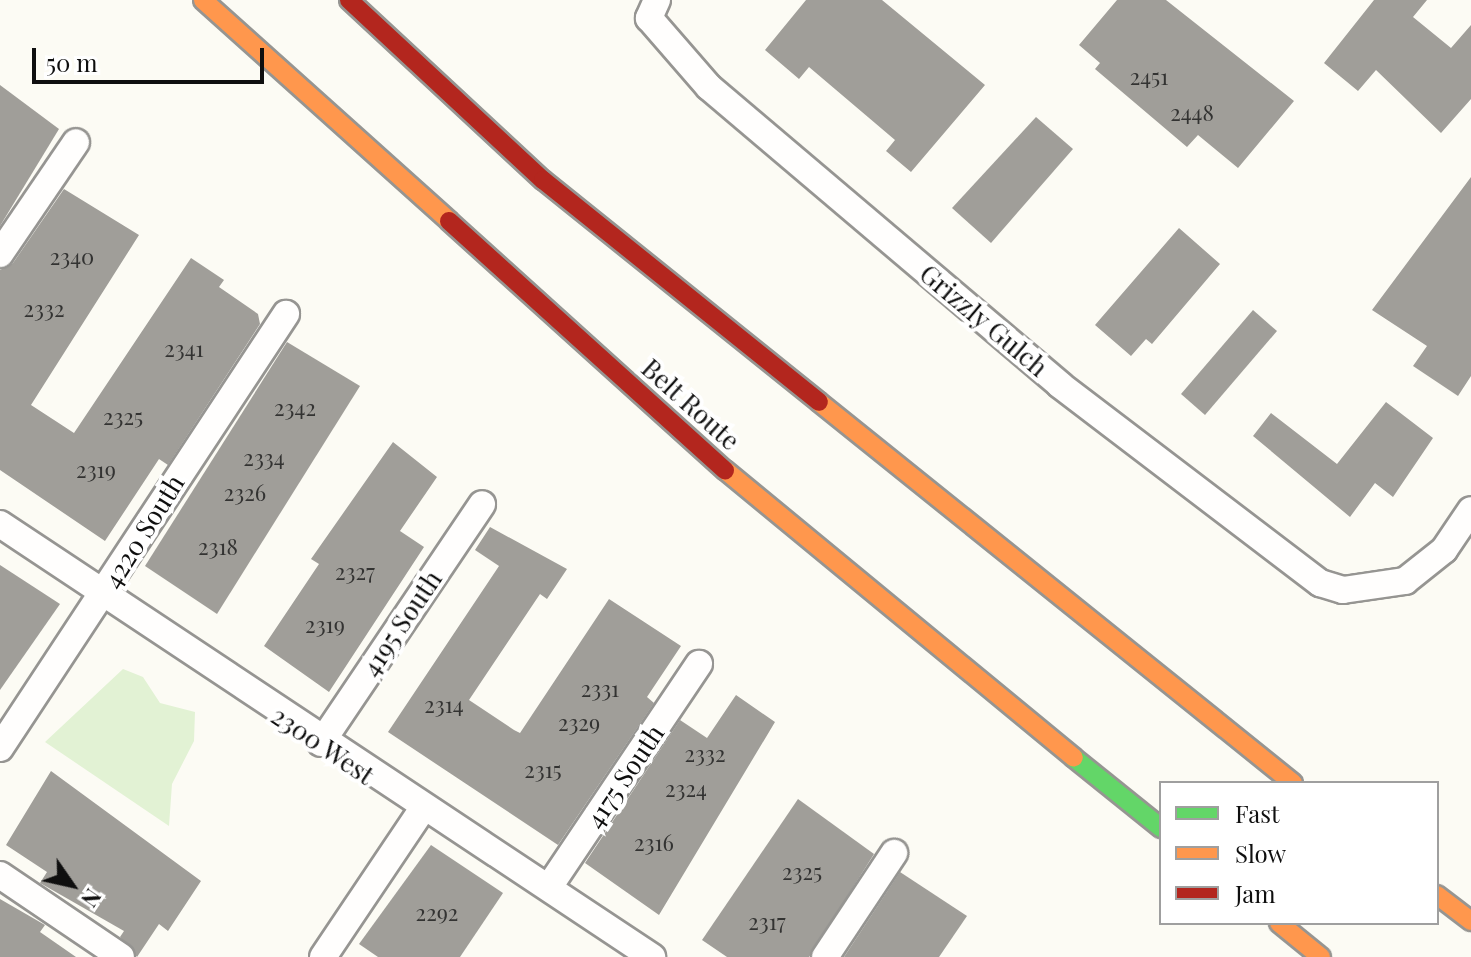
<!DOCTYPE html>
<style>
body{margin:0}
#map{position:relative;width:1471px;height:957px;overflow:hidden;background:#fcfbf4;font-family:"Playfair Display",serif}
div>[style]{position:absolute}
.green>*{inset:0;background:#e2f2d4}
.building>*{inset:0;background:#a09e99}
.roads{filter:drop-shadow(2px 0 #969592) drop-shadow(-2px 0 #969592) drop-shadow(0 2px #969592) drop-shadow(0 -2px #969592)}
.street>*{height:26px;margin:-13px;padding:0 13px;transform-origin:13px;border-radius:13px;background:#fffefd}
.fast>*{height:18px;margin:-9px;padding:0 9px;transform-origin:9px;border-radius:9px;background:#63d668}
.slow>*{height:18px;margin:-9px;padding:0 9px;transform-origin:9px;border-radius:9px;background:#ff974d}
.jam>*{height:18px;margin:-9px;padding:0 9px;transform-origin:9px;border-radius:9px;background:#b3261e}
span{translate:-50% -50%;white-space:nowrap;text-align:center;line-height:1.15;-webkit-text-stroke:8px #fff;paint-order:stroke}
.number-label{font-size:22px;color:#333332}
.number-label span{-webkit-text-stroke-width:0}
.street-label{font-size:26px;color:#0f0f0f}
.legend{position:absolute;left:1159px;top:781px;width:280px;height:144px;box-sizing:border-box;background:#fff;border:2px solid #9f9f9f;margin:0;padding:10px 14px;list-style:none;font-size:24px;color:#0f0f0f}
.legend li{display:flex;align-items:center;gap:16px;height:40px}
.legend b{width:40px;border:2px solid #9f9f9f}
.north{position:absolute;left:32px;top:845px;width:80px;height:80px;-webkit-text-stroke:6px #fff;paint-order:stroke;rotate:124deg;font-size:22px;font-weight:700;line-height:32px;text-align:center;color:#0f0f0f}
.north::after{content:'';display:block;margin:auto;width:28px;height:36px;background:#0f0f0f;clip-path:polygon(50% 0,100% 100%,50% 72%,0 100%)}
.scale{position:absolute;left:32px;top:48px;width:232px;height:36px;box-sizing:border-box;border:4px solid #0f0f0f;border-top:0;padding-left:10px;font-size:24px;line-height:28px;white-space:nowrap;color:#0f0f0f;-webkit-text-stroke:6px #fff;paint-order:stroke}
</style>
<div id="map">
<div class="green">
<div style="clip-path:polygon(123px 669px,143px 677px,160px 703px,195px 712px,194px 741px,172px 784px,169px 826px,45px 742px)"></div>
</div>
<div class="building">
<div style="clip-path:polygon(806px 0,882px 0,985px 85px,911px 172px,886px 151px,895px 140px,809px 67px,799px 79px,765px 50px)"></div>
<div style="clip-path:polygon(1117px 0,1166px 0,1294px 101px,1238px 168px,1198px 135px,1187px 147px,1095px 69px,1100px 63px,1079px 45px)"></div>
<div style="clip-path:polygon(1374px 0,1427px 0,1413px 17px,1451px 48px,1471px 25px,1471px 99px,1441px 133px,1376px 70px,1358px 91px,1324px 63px)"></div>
<div style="clip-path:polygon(0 85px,59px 129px,0 226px)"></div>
<div style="clip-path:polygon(1036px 117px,1073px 149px,991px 243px,952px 208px)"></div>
<div style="clip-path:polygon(1471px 177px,1471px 376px,1458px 396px,1413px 366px,1427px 346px,1372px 310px)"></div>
<div style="clip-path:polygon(64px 189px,139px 235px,31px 405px,74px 433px,191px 258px,224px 280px,219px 287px,258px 314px,260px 324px,168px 465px,159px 459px,105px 541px,0 470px,0 270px,13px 263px)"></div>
<div style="clip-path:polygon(1179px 228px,1220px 264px,1152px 344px,1146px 339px,1131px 356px,1095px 325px)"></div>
<div style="clip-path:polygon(1253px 310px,1277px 331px,1205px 415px,1181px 394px)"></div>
<div style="clip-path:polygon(287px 342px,360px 386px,217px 614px,145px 566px)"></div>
<div style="clip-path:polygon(1386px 402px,1433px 438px,1393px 497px,1375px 483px,1350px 517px,1253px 436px,1271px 413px,1337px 464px)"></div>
<div style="clip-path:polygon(393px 442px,437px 477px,400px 531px,424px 547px,329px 692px,264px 646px,319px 564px,311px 559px)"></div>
<div style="clip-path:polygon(490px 527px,567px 569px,547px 599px,540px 594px,469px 700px,514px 730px,520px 733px,609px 599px,681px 646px,647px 697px,654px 703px,558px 845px,388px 732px,499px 566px,475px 550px)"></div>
<div style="clip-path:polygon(0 565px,60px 604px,0 690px)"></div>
<div style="clip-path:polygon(736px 695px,775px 722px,659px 915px,585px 863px,680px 720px,707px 738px)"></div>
<div style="clip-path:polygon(51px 771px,201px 881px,168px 931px,159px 924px,137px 957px,120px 937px,124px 931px,40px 883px,47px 872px,6px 845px)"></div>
<div style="clip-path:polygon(798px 799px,874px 854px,809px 957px,727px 957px,702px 940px)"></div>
<div style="clip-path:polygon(431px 845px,503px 893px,460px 957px,378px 957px,359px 944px)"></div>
<div style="clip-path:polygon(900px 872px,967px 916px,939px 957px,844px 957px)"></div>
<div style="clip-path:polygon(0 899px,45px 925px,40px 932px,76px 957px,0 957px)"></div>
</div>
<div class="roads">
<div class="street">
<div style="left:657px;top:0;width:20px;rotate:114deg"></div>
<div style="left:649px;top:18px;width:91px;rotate:49deg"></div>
<div style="left:709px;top:87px;width:460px;rotate:40.3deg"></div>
<div style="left:1060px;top:385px;width:327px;rotate:37.3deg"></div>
<div style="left:1320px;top:583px;width:24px;rotate:17deg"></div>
<div style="left:1343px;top:590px;width:63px;rotate:-8.3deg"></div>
<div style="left:1405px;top:581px;width:50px;rotate:-38.5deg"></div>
<div style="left:1444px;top:550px;width:48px;rotate:-56deg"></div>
<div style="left:0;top:254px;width:135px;rotate:-55.8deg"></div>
<div style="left:0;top:524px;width:783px;rotate:33.59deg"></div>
<div style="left:321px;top:743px;width:288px;rotate:-56deg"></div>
<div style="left:0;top:748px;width:520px;rotate:-56.62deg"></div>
<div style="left:0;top:875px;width:146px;rotate:34.1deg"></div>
<div style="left:549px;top:887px;width:269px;rotate:-56.1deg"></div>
<div style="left:323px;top:957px;width:176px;rotate:-56.1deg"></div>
<div style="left:825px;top:957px;width:125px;rotate:-56.4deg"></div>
</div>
<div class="fast">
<div style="left:1074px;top:758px;width:112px;rotate:38.8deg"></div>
</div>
<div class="slow">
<div style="left:203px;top:0;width:331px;rotate:41.9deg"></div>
<div style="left:819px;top:402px;width:608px;rotate:38.79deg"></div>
<div style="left:725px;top:470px;width:452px;rotate:39.5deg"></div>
<div style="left:1437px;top:895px;width:43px;rotate:37.4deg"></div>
<div style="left:1279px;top:923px;width:54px;rotate:39deg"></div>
</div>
<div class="jam">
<div style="left:349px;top:0;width:265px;rotate:42.9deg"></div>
<div style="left:543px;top:180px;width:354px;rotate:38.8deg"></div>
<div style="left:449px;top:221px;width:372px;rotate:42.1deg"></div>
</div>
</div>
<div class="number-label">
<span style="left:1149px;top:77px">2451</span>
<span style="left:1192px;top:113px">2448</span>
<span style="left:72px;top:257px">2340</span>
<span style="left:44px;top:309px">2332</span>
<span style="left:184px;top:349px">2341</span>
<span style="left:295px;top:408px">2342</span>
<span style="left:123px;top:417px">2325</span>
<span style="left:264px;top:458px">2334</span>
<span style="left:96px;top:470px">2319</span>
<span style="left:245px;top:493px">2326</span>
<span style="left:218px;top:547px">2318</span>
<span style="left:355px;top:572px">2327</span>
<span style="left:325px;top:625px">2319</span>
<span style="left:600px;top:689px">2331</span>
<span style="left:444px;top:705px">2314</span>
<span style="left:579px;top:723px">2329</span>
<span style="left:705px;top:754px">2332</span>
<span style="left:543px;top:770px">2315</span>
<span style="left:686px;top:789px">2324</span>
<span style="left:654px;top:843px">2316</span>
<span style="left:802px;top:872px">2325</span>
<span style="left:437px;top:913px">2292</span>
<span style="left:767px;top:922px">2317</span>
</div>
<div class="street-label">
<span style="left:984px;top:320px;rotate:40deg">Grizzly Gulch</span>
<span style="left:691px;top:404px;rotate:42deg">Belt Route</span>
<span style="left:143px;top:531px;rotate:-58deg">4220 South</span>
<span style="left:401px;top:623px;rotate:-56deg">4195 South</span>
<span style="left:323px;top:745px;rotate:34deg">2300 West</span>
<span style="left:624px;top:776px;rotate:-56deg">4175 South</span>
</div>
<ul class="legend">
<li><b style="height:10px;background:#63d668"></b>Fast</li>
<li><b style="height:10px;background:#ff974d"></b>Slow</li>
<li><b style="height:10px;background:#b3261e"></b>Jam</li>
</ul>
<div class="north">N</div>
<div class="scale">50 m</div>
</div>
